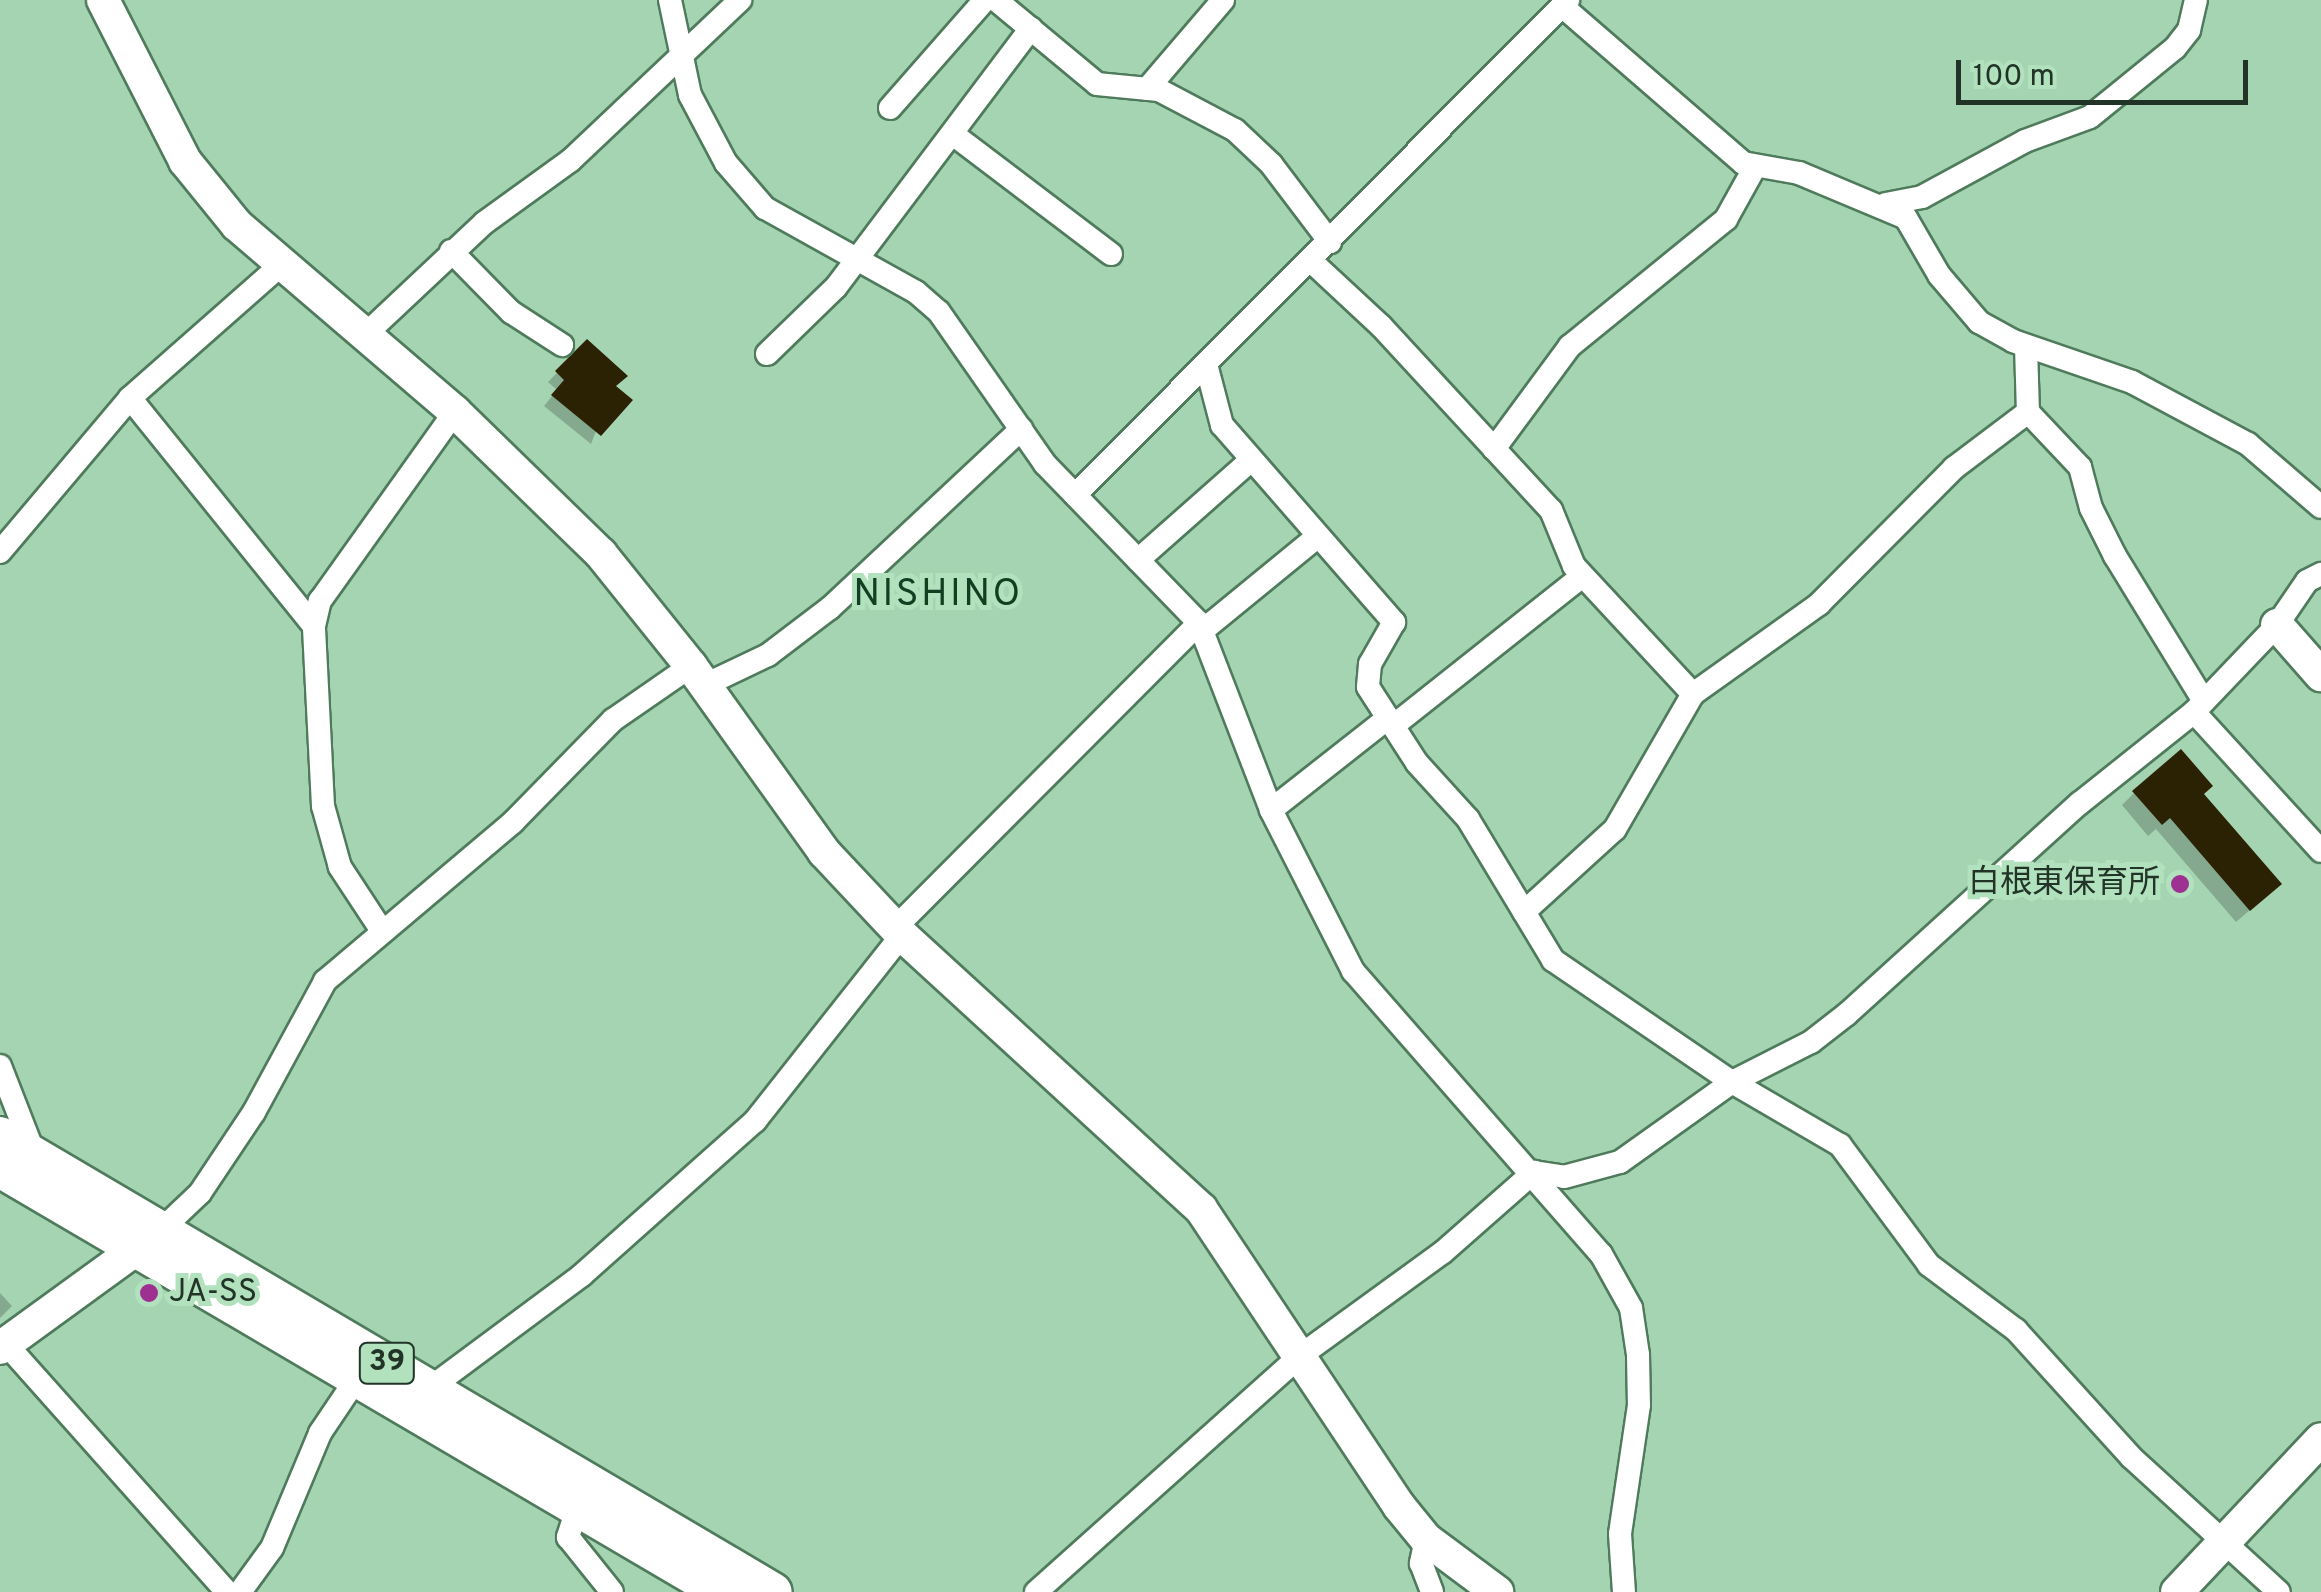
<!DOCTYPE html>
<meta charset="utf-8">
<style>
body{margin:0}
#map{position:relative;width:2321px;height:1592px;overflow:hidden;background:#a5d4b2;font-family:Overpass,"Noto Sans JP",sans-serif}
div>[style]{position:absolute}
.shadow>*{inset:0;background:#0003}
.building>*{inset:0;background:#2b2204}
.roads{filter:drop-shadow(2px 0 #4f7b5c) drop-shadow(-2px 0 #4f7b5c) drop-shadow(0 2px #4f7b5c) drop-shadow(0 -2px #4f7b5c)}
.street>*{height:22px;margin:-11px;padding:0 11px;transform-origin:11px;border-radius:11px;background:#fff}
.secondary>*{height:32px;margin:-16px;padding:0 16px;transform-origin:16px;border-radius:16px;background:#fff}
.primary>*{height:38px;margin:-19px;padding:0 19px;transform-origin:19px;border-radius:19px;background:#fff}
.dots>*{width:28px;height:28px;translate:-50% -50%;box-sizing:border-box;border:5px solid #b2e1be;border-radius:50%}
span{translate:-50% -50%;white-space:nowrap;text-align:center;line-height:1.15;-webkit-text-stroke:10px #b2e1be;paint-order:stroke}
.shield-label span{padding:2px 8px;background:#b2e1be;border:2px solid;border-radius:8px;-webkit-text-stroke-width:0}
.shield-label{font-size:30px;color:#223427;font-weight:700}
.poi-label{font-size:32px;color:#223427}
.right{translate:-100% -50%;text-align:right}
.left{translate:0 -50%;text-align:left}
.quarter-label{font-size:38px;color:#123e22;letter-spacing:2.5px}
.scale{position:absolute;left:1956px;top:60px;width:292px;height:45px;box-sizing:border-box;border:5px solid #223427;border-top:0;padding-left:12px;font-size:30px;line-height:35px;white-space:nowrap;color:#223427;-webkit-text-stroke:8px #b2e1be;paint-order:stroke}
</style>
<div id="map">
<div class="shadow">
<div style="clip-path:polygon(587px 342px,613px 387px,591px 444px,544px 406px,557px 390px,548px 382px)"></div>
<div style="clip-path:polygon(2134px 793px,2201px 795px,2266px 896px,2236px 922px,2156px 829px,2148px 836px,2122px 805px)"></div>
<div style="clip-path:polygon(0 1293px,12px 1306px,0 1318px)"></div>
</div>
<div class="building">
<div style="clip-path:polygon(587px 339px,628px 376px,616px 386px,633px 400px,601px 436px,551px 395px,564px 380px,555px 371px)"></div>
<div style="clip-path:polygon(2181px 749px,2213px 786px,2204px 794px,2282px 884px,2250px 911px,2170px 818px,2162px 825px,2132px 791px)"></div>
</div>
<div class="roads">
<div class="street">
<div style="left:670px;top:0;width:97px;rotate:78.1deg"></div>
<div style="left:690px;top:95px;width:77px;rotate:62.1deg"></div>
<div style="left:726px;top:163px;width:60px;rotate:49.1deg"></div>
<div style="left:765px;top:208px;width:173px;rotate:29.1deg"></div>
<div style="left:916px;top:292px;width:30px;rotate:41deg"></div>
<div style="left:939px;top:312px;width:185px;rotate:55.1deg"></div>
<div style="left:1045px;top:464px;width:221px;rotate:45.9deg"></div>
<div style="left:1199px;top:623px;width:200px;rotate:68.9deg"></div>
<div style="left:1271px;top:810px;width:181px;rotate:63deg"></div>
<div style="left:1353px;top:971px;width:376px;rotate:48.8deg"></div>
<div style="left:1601px;top:1254px;width:62px;rotate:60.9deg"></div>
<div style="left:1631px;top:1308px;width:48px;rotate:81.5deg"></div>
<div style="left:1638px;top:1355px;width:50px;rotate:88.9deg"></div>
<div style="left:1639px;top:1405px;width:130px;rotate:98.4deg"></div>
<div style="left:1620px;top:1534px;width:58px;rotate:86.1deg"></div>
<div style="left:996px;top:0;width:131px;rotate:39.7deg"></div>
<div style="left:1097px;top:84px;width:62px;rotate:5.5deg"></div>
<div style="left:1159px;top:90px;width:86px;rotate:27.8deg"></div>
<div style="left:1235px;top:130px;width:50px;rotate:43.4deg"></div>
<div style="left:1271px;top:164px;width:98px;rotate:52.9deg"></div>
<div style="left:1562px;top:6px;width:240px;rotate:40.9deg"></div>
<div style="left:1743px;top:163px;width:57px;rotate:10.1deg"></div>
<div style="left:1799px;top:173px;width:116px;rotate:22.8deg"></div>
<div style="left:1906px;top:218px;width:66px;rotate:59.9deg"></div>
<div style="left:1939px;top:275px;width:62px;rotate:49.6deg"></div>
<div style="left:1979px;top:322px;width:39px;rotate:29deg"></div>
<div style="left:2013px;top:341px;width:126px;rotate:19deg"></div>
<div style="left:2132px;top:382px;width:132px;rotate:28.1deg"></div>
<div style="left:2248px;top:444px;width:96px;rotate:40.8deg"></div>
<div style="left:1147px;top:89px;width:117px;rotate:-49.5deg"></div>
<div style="left:890px;top:108px;width:144px;rotate:-48.7deg"></div>
<div style="left:954px;top:135px;width:197px;rotate:37.2deg"></div>
<div style="left:1886px;top:204px;width:37px;rotate:-11deg"></div>
<div style="left:1922px;top:197px;width:117px;rotate:-28.5deg"></div>
<div style="left:2025px;top:141px;width:69px;rotate:-20.3deg"></div>
<div style="left:2090px;top:117px;width:109px;rotate:-39.1deg"></div>
<div style="left:2175px;top:48px;width:23px;rotate:-52deg"></div>
<div style="left:2189px;top:30px;width:31px;rotate:-77deg"></div>
<div style="left:451px;top:251px;width:86px;rotate:45.5deg"></div>
<div style="left:511px;top:312px;width:61px;rotate:32.9deg"></div>
<div style="left:1311px;top:261px;width:96px;rotate:42.9deg"></div>
<div style="left:1381px;top:326px;width:251px;rotate:47.3deg"></div>
<div style="left:1551px;top:510px;width:61px;rotate:67.7deg"></div>
<div style="left:1574px;top:566px;width:175px;rotate:47.1deg"></div>
<div style="left:367px;top:333px;width:161px;rotate:-43.2deg"></div>
<div style="left:484px;top:223px;width:107px;rotate:-35.9deg"></div>
<div style="left:571px;top:160px;width:233px;rotate:-43.4deg"></div>
<div style="left:2026px;top:346px;width:66px;rotate:88.3deg"></div>
<div style="left:2028px;top:412px;width:76px;rotate:46.6deg"></div>
<div style="left:2080px;top:467px;width:42px;rotate:75deg"></div>
<div style="left:2091px;top:508px;width:54px;rotate:63.4deg"></div>
<div style="left:2115px;top:556px;width:170px;rotate:58.5deg"></div>
<div style="left:767px;top:354px;width:96px;rotate:-44.2deg"></div>
<div style="left:836px;top:287px;width:324px;rotate:-53deg"></div>
<div style="left:1207px;top:368px;width:59px;rotate:75.3deg"></div>
<div style="left:1222px;top:425px;width:262px;rotate:48.9deg"></div>
<div style="left:1394px;top:622px;width:48px;rotate:119.7deg"></div>
<div style="left:1370px;top:664px;width:23px;rotate:95deg"></div>
<div style="left:1368px;top:687px;width:90px;rotate:57.2deg"></div>
<div style="left:1417px;top:763px;width:76px;rotate:47.7deg"></div>
<div style="left:1468px;top:819px;width:165px;rotate:58.9deg"></div>
<div style="left:1553px;top:960px;width:217px;rotate:34.3deg"></div>
<div style="left:1732px;top:1082px;width:125px;rotate:30.3deg"></div>
<div style="left:1840px;top:1145px;width:149px;rotate:53.4deg"></div>
<div style="left:1929px;top:1265px;width:109px;rotate:36.8deg"></div>
<div style="left:2016px;top:1330px;width:171px;rotate:47.8deg"></div>
<div style="left:2131px;top:1457px;width:200px;rotate:42.4deg"></div>
<div style="left:130px;top:398px;width:293px;rotate:51.1deg"></div>
<div style="left:1494px;top:449px;width:128px;rotate:-53.6deg"></div>
<div style="left:1570px;top:346px;width:201px;rotate:-39.1deg"></div>
<div style="left:1726px;top:219px;width:60px;rotate:-60.9deg"></div>
<div style="left:1075px;top:495px;width:699px;rotate:-45.12deg"></div>
<div style="left:0;top:552px;width:202px;rotate:-49.8deg"></div>
<div style="left:130px;top:398px;width:203px;rotate:-41.4deg"></div>
<div style="left:1138px;top:560px;width:151px;rotate:-41.5deg"></div>
<div style="left:1202px;top:631px;width:149px;rotate:-39.3deg"></div>
<div style="left:705px;top:685px;width:70px;rotate:-25.5deg"></div>
<div style="left:768px;top:655px;width:78px;rotate:-37.2deg"></div>
<div style="left:830px;top:608px;width:262px;rotate:-43.1deg"></div>
<div style="left:2194px;top:712px;width:188px;rotate:47.6deg"></div>
<div style="left:1393px;top:726px;width:241px;rotate:-38.4deg"></div>
<div style="left:1271px;top:810px;width:149px;rotate:-38.2deg"></div>
<div style="left:1524px;top:912px;width:123px;rotate:-42.4deg"></div>
<div style="left:1615px;top:829px;width:156px;rotate:-60deg"></div>
<div style="left:1693px;top:694px;width:155px;rotate:-35.5deg"></div>
<div style="left:1819px;top:604px;width:192px;rotate:-45.2deg"></div>
<div style="left:1954px;top:468px;width:93px;rotate:-37.1deg"></div>
<div style="left:895px;top:928px;width:431px;rotate:-45.1deg"></div>
<div style="left:382px;top:931px;width:77px;rotate:-123.3deg"></div>
<div style="left:340px;top:867px;width:63px;rotate:-105.6deg"></div>
<div style="left:323px;top:806px;width:180px;rotate:-92.9deg"></div>
<div style="left:314px;top:626px;width:26px;rotate:-77deg"></div>
<div style="left:320px;top:601px;width:232px;rotate:-54.5deg"></div>
<div style="left:0;top:1066px;width:97px;rotate:68.7deg"></div>
<div style="left:160px;top:1231px;width:55px;rotate:-43.5deg"></div>
<div style="left:200px;top:1193px;width:97px;rotate:-56.3deg"></div>
<div style="left:254px;top:1112px;width:149px;rotate:-61.5deg"></div>
<div style="left:325px;top:981px;width:246px;rotate:-40.2deg"></div>
<div style="left:513px;top:822px;width:143px;rotate:-45.6deg"></div>
<div style="left:613px;top:720px;width:95px;rotate:-34.7deg"></div>
<div style="left:6px;top:1344px;width:332px;rotate:48.3deg"></div>
<div style="left:430px;top:1388px;width:189px;rotate:-36.6deg"></div>
<div style="left:582px;top:1275px;width:232px;rotate:-41.7deg"></div>
<div style="left:755px;top:1121px;width:237px;rotate:-51.7deg"></div>
<div style="left:578px;top:1506px;width:33px;rotate:108deg"></div>
<div style="left:568px;top:1537px;width:70px;rotate:51.3deg"></div>
<div style="left:1426px;top:1539px;width:25px;rotate:102deg"></div>
<div style="left:1421px;top:1563px;width:31px;rotate:69deg"></div>
<div style="left:240px;top:1592px;width:54px;rotate:-54deg"></div>
<div style="left:272px;top:1548px;width:125px;rotate:-67.3deg"></div>
<div style="left:320px;top:1433px;width:77px;rotate:-56.1deg"></div>
<div style="left:1036px;top:1592px;width:354px;rotate:-41.8deg"></div>
<div style="left:1300px;top:1356px;width:175px;rotate:-36deg"></div>
<div style="left:1442px;top:1253px;width:123px;rotate:-41.4deg"></div>
<div style="left:1534px;top:1172px;width:30px;rotate:9deg"></div>
<div style="left:1564px;top:1177px;width:58px;rotate:-15deg"></div>
<div style="left:1620px;top:1162px;width:138px;rotate:-35.5deg"></div>
<div style="left:1732px;top:1082px;width:89px;rotate:-26.9deg"></div>
<div style="left:1811px;top:1042px;width:46px;rotate:-37.9deg"></div>
<div style="left:1847px;top:1014px;width:314px;rotate:-42.2deg"></div>
<div style="left:2080px;top:803px;width:146px;rotate:-38.6deg"></div>
<div style="left:2194px;top:712px;width:120px;rotate:-46.3deg"></div>
<div style="left:2277px;top:625px;width:53px;rotate:-55.7deg"></div>
<div style="left:2307px;top:581px;width:16px;rotate:-27deg"></div>
</div>
<div class="secondary">
<div style="left:103px;top:0;width:181px;rotate:63deg"></div>
<div style="left:185px;top:161px;width:82px;rotate:50.9deg"></div>
<div style="left:237px;top:225px;width:287px;rotate:40.6deg"></div>
<div style="left:455px;top:412px;width:204px;rotate:44.2deg"></div>
<div style="left:601px;top:554px;width:144px;rotate:51.2deg"></div>
<div style="left:691px;top:666px;width:229px;rotate:54.4deg"></div>
<div style="left:824px;top:852px;width:114px;rotate:46.8deg"></div>
<div style="left:902px;top:935px;width:406px;rotate:42.5deg"></div>
<div style="left:1201px;top:1209px;width:357px;rotate:56.3deg"></div>
<div style="left:1399px;top:1506px;width:43px;rotate:50.7deg"></div>
<div style="left:1426px;top:1539px;width:89px;rotate:36.7deg"></div>
<div style="left:2277px;top:625px;width:67px;rotate:48.7deg"></div>
<div style="left:0;top:1348px;width:190px;rotate:-36deg"></div>
<div style="left:2177px;top:1592px;width:210px;rotate:-46.7deg"></div>
</div>
<div class="primary">
<div style="left:0;top:1136px;width:897px;rotate:30.54deg"></div>
<div style="left:0;top:1168px;width:837px;rotate:30.42deg"></div>
</div>
</div>
<div class="dots">
<div style="left:2180px;top:884px;background:#9d3091"></div>
<div style="left:149px;top:1293px;background:#9d3091"></div>
</div>
<div class="shield-label">
<span style="left:387px;top:1363px">39</span>
</div>
<div class="poi-label">
<span class="right" style="left:2160px;top:884px">白根東保育所</span>
<span class="left" style="left:169px;top:1293px">JA-SS</span>
</div>
<div class="quarter-label">
<span style="left:938px;top:596px">NISHINO</span>
</div>
<div class="scale">100 m</div>
</div>
